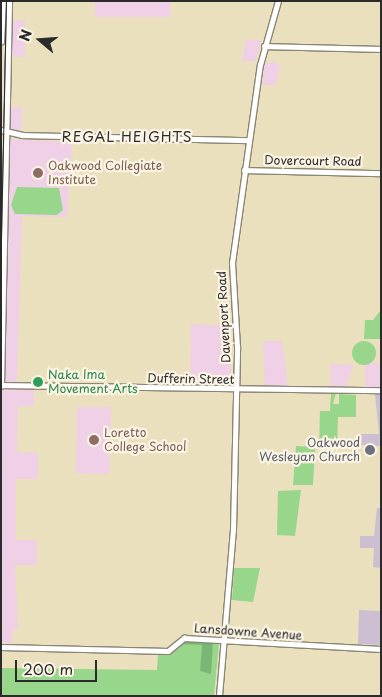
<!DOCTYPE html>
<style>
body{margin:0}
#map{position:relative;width:382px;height:697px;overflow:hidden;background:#eae0bd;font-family:"Playpen Sans",sans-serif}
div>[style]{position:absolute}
.built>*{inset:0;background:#efd0e6}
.industrial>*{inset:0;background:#cdbed2}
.green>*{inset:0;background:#98d68b}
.round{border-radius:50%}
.forest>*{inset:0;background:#7ab777}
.roads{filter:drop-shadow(1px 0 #8a8674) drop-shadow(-1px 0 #8a8674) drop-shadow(0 1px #8a8674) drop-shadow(0 -1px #8a8674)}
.secondary>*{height:4.5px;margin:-2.25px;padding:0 2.25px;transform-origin:2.25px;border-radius:2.25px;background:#fff}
.tram>*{height:1px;margin:-0.5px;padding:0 0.5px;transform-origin:0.5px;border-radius:0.5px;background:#2b2b2b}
.dots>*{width:14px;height:14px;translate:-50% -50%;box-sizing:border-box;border:2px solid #fcf5e5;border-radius:50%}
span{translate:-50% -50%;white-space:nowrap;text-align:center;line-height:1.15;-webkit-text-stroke:4.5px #fcf5e5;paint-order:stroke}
.street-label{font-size:12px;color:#2b2b2b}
.education-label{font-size:12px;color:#785e54}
.left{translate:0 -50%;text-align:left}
.leisure-label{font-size:12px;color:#27864d}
.worship-label{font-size:12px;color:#5b616d}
.right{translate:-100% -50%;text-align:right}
.neighbourhood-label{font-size:14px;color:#2b2b2b;letter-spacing:1px}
.frame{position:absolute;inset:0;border:2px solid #2b2b2b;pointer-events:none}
.north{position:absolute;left:15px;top:15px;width:50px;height:50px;-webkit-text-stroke:4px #fcf5e5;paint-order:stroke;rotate:288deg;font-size:14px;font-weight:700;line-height:20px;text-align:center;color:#2b2b2b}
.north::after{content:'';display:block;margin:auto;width:18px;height:22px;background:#2b2b2b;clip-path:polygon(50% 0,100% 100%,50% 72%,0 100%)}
.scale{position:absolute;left:15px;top:660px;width:82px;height:22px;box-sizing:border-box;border:2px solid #2b2b2b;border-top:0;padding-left:6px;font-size:15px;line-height:18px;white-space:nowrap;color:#2b2b2b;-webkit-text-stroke:4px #fcf5e5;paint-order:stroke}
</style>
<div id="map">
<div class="built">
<div style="clip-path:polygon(95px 1px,171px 1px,170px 17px,95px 17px)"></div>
<div style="clip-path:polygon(25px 20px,25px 57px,11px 56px,11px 21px)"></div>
<div style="clip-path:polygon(246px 40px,261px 40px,256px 61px,242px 61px)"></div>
<div style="clip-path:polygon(273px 62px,280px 65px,276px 85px,263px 85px,264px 64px)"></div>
<div style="clip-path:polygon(9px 107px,22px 107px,21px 132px,8px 131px)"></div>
<div style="clip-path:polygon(9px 139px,72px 142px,67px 217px,22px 216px,17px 383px,4px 383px,1px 215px,7px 216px)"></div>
<div style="clip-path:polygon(191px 324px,231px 326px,231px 385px,190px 385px)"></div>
<div style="clip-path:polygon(263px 341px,282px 341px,288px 386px,265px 385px)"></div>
<div style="clip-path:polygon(365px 363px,381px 363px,381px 387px,365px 387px)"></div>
<div style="clip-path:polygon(330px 364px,354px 365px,346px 387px,331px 386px)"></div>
<div style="clip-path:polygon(1px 389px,34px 390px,34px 406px,18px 406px,17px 452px,38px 453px,38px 479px,16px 479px,16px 540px,37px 540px,37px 565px,15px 565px,18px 628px,12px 631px,12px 643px,1px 642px)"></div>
<div style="clip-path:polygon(77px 407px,111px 407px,109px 474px,76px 473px)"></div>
</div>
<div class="industrial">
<div style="clip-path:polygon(375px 394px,381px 394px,381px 446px,361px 445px,361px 434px,379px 434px)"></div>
<div style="clip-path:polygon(377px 508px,381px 508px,381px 568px,373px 567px,374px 548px,360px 548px,360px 536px,374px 536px)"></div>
<div style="clip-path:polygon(359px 610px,381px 611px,381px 645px,358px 644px)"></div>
</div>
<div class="green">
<div style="clip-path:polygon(17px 187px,59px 188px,63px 210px,57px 215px,15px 214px,11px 205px)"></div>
<div style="clip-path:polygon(381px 310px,381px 339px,364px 339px,365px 320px,373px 320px)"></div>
<div class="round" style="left:352px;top:341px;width:24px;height:24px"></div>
<div style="clip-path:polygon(331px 393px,336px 393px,333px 404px,339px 404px,339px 394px,356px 395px,356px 417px,338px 417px,337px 448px,319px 448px,320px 411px,330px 411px)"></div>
<div style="clip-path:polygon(296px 446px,315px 447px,313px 485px,293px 485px)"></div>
<div style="clip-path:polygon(301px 490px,295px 536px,277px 535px,278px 491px)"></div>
<div style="clip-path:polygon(234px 568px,260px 568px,253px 602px,232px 600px)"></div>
<div style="clip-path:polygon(185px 642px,219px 644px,214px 696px,1px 696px,1px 668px,157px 670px,158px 654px,172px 653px,177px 644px)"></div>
</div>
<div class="forest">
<div style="clip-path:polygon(182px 642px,213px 642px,211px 674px,200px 671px,202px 645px,177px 644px)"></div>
</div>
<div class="roads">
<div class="secondary">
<div style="left:1px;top:42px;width:41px;rotate:-87.2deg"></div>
<div style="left:264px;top:46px;width:117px;rotate:1.5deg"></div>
<div style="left:1px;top:130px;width:22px;rotate:13deg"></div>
<div style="left:22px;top:135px;width:226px;rotate:1.3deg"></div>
<div style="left:244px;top:170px;width:137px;rotate:1.3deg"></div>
<div style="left:1px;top:385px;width:380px;rotate:0.8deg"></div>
<div style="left:1px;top:386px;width:385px;rotate:-88.8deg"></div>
<div style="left:1px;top:647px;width:167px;rotate:1.4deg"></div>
<div style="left:168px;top:651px;width:21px;rotate:-39deg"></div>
<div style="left:184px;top:638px;width:197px;rotate:3.2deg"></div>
<div style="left:219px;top:696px;width:167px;rotate:-85.2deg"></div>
<div style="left:233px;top:530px;width:183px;rotate:-88.7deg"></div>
<div style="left:237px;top:347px;width:84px;rotate:-93.4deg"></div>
<div style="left:232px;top:263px;width:200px;rotate:-82deg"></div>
<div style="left:260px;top:65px;width:66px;rotate:-74.3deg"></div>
</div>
</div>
<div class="tram">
<div style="left:1px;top:237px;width:236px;rotate:-88.8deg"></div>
</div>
<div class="dots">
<div style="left:38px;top:173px;background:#8d6e63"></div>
<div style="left:38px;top:382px;background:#2e9e5b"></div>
<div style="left:94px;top:440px;background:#8d6e63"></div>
<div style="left:370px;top:450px;background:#6b7280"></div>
</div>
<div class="street-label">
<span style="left:313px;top:161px;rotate:1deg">Dovercourt Road</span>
<span style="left:224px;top:317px;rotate:-93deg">Davenport Road</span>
<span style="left:191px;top:379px;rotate:1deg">Dufferin Street</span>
<span style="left:248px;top:632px;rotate:4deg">Lansdowne Avenue</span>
</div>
<div class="education-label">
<span class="left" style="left:48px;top:173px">Oakwood Collegiate<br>Institute</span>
<span class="left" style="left:104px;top:440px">Loretto<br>College School</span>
</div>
<div class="leisure-label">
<span class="left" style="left:48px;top:382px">Naka Ima<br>Movement Arts</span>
</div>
<div class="worship-label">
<span class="right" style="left:360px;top:450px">Oakwood<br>Wesleyan Church</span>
</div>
<div class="neighbourhood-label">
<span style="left:127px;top:137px">REGAL HEIGHTS</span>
</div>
<div class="frame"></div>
<div class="north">N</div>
<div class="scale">200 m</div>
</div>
